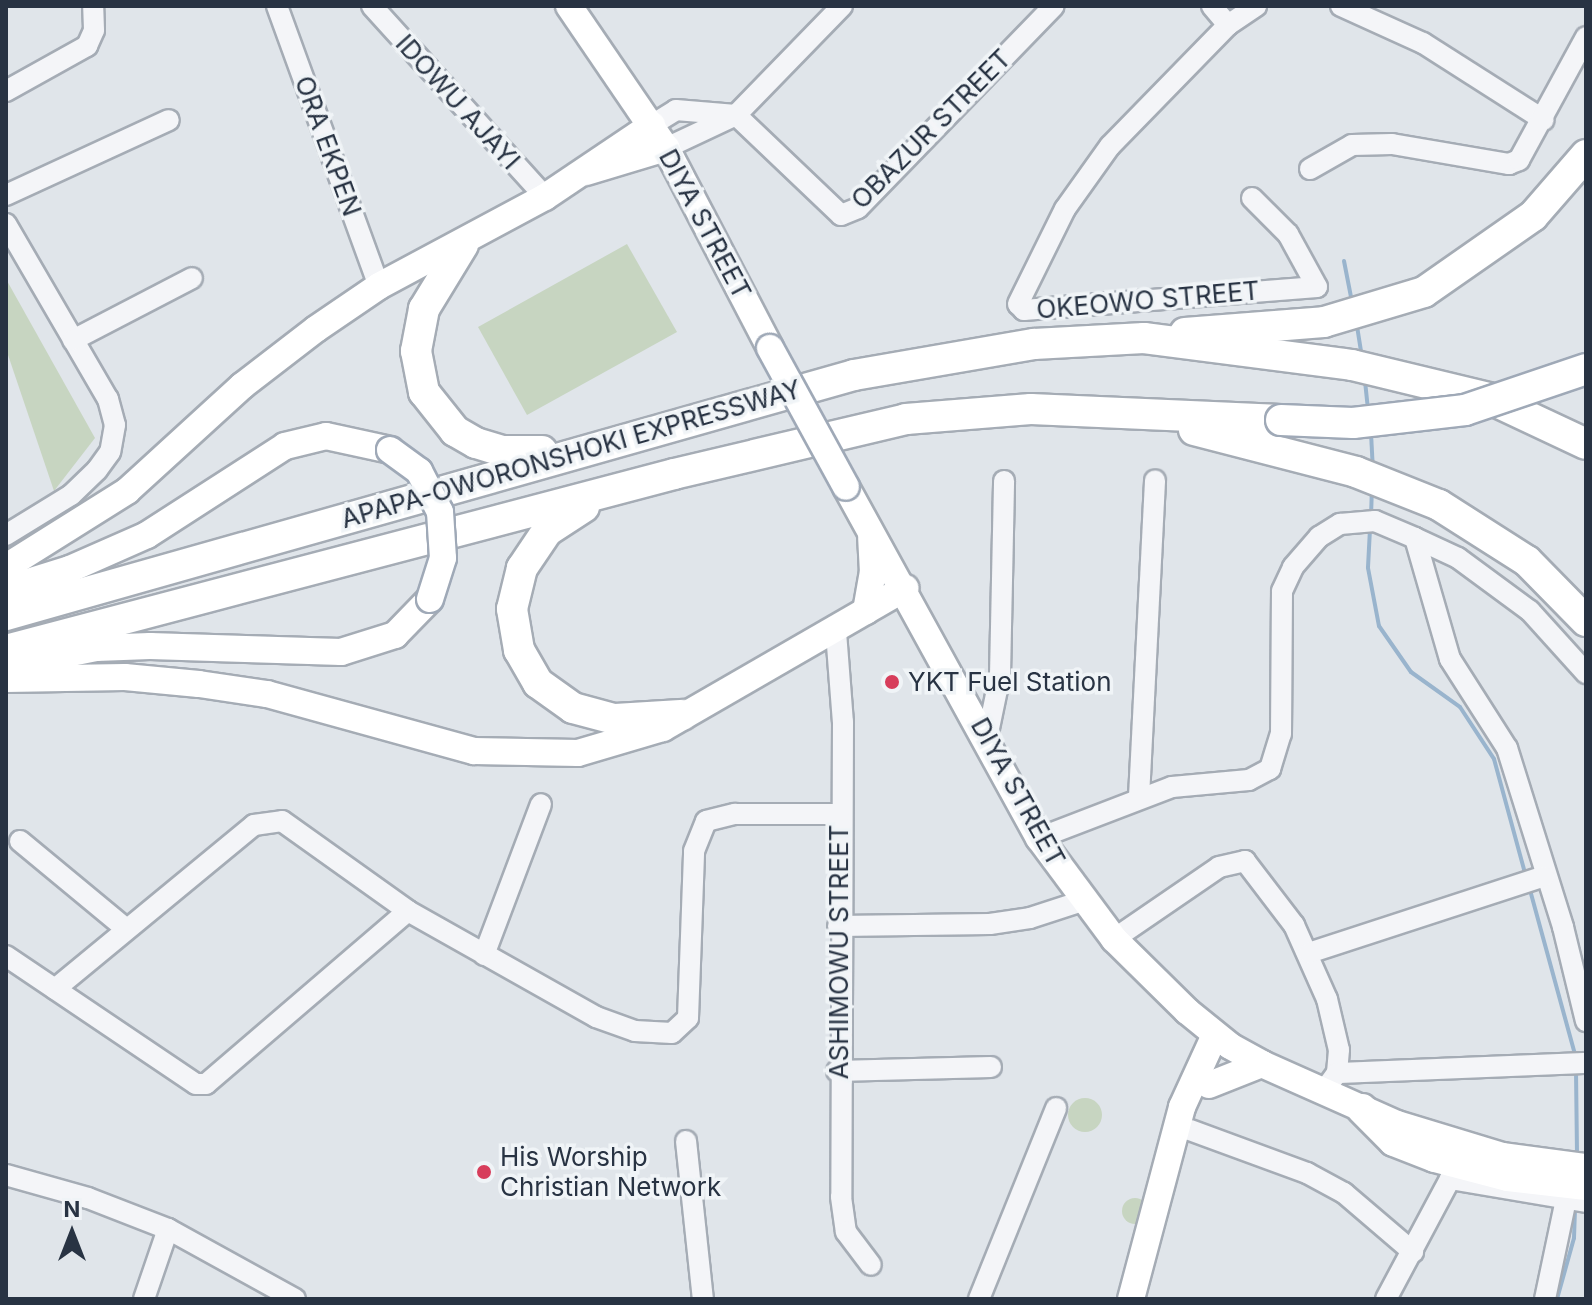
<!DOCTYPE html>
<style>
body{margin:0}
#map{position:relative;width:1592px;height:1305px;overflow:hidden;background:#e0e5ea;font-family:Inter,sans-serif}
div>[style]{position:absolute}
.green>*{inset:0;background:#c7d5c1}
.round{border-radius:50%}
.stream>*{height:4px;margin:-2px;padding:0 2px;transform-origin:2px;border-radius:2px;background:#99b4cd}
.roads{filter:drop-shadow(2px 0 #a5acb5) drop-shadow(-2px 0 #a5acb5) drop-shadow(0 2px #a5acb5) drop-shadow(0 -2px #a5acb5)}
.minor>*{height:20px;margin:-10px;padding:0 10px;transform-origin:10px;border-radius:10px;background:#f4f5f8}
.major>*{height:26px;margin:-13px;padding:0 13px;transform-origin:13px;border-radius:13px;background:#fff}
.highway>*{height:30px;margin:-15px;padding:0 15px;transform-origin:15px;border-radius:15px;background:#fff}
.bridges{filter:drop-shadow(2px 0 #9fa9b7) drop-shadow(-2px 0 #9fa9b7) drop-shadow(0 2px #9fa9b7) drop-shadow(0 -2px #9fa9b7)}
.major-bridge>*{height:26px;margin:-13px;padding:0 13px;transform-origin:13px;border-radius:13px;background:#fff}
.highway-bridge>*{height:30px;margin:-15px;padding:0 15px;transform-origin:15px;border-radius:15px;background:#fff}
.dots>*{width:22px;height:22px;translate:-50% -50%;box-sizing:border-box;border:4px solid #f0f4f7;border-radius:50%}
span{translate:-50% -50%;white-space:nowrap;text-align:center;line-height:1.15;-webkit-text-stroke:7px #f0f4f7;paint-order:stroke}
.street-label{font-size:26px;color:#283343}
.poi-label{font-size:26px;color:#283343}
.left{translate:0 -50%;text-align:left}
.frame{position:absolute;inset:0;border:8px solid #283343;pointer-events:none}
.north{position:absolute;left:32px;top:1193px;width:80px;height:80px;-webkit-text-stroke:6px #f0f4f7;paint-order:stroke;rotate:0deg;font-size:22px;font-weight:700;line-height:32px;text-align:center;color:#283343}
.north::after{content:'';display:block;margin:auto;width:28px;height:36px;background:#283343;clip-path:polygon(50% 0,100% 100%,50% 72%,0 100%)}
</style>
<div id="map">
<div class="green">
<div style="clip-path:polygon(627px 244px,677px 332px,527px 415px,478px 327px)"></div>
<div style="clip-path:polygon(6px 279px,95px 438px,54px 491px,6px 349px)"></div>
<div class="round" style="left:1068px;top:1098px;width:34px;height:34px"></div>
<div class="round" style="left:1122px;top:1198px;width:26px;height:26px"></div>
</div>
<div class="stream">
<div style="left:1344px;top:261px;width:42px;rotate:79deg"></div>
<div style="left:1357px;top:326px;width:31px;rotate:81deg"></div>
<div style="left:1365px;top:381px;width:27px;rotate:84deg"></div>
<div style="left:1371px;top:433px;width:35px;rotate:87deg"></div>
<div style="left:1371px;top:516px;width:27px;rotate:-88deg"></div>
<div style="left:1370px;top:529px;width:39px;rotate:93deg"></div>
<div style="left:1368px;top:568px;width:59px;rotate:79.3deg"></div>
<div style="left:1379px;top:626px;width:56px;rotate:55.2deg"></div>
<div style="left:1411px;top:672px;width:60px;rotate:35.5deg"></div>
<div style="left:1460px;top:707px;width:62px;rotate:56.8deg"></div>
<div style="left:1494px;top:759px;width:122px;rotate:74.8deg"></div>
<div style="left:1530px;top:890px;width:174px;rotate:74.7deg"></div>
<div style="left:1576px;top:1071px;width:83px;rotate:89.3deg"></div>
<div style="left:1557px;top:1299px;width:63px;rotate:-74.4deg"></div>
<div style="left:1574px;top:1238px;width:31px;rotate:-88deg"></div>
</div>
<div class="roads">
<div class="minor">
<div style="left:277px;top:6px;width:298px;rotate:70deg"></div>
<div style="left:372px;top:6px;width:258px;rotate:47.8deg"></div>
<div style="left:1212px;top:6px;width:25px;rotate:50deg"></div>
<div style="left:1341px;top:6px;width:90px;rotate:24.3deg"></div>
<div style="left:1423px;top:43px;width:143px;rotate:32.5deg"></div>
<div style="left:6px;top:91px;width:93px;rotate:-29.1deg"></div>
<div style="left:87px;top:46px;width:17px;rotate:-66deg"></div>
<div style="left:94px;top:30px;width:24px;rotate:-92deg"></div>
<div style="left:652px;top:125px;width:28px;rotate:-32deg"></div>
<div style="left:676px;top:110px;width:60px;rotate:4.8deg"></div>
<div style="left:736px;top:115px;width:145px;rotate:43.6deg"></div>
<div style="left:841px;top:215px;width:18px;rotate:-22deg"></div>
<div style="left:858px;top:208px;width:281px;rotate:-45.9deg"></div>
<div style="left:666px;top:148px;width:77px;rotate:-25.2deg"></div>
<div style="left:736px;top:115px;width:152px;rotate:-45.8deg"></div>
<div style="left:1310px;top:169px;width:48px;rotate:-29.7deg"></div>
<div style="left:1352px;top:145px;width:40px;rotate:-1.4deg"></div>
<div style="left:1392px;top:144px;width:119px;rotate:9.7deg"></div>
<div style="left:1509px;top:164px;width:11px;rotate:-22deg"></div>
<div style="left:1519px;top:160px;width:140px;rotate:-61.4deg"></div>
<div style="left:6px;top:195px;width:179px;rotate:-24.7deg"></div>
<div style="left:1252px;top:198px;width:51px;rotate:45deg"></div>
<div style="left:1288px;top:234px;width:60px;rotate:61.3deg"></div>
<div style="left:1317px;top:287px;width:294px;rotate:175.5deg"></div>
<div style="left:1024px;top:310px;width:8px;rotate:-135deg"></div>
<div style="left:1018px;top:304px;width:106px;rotate:-63.7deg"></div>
<div style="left:1065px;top:209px;width:77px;rotate:-54.5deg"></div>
<div style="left:1110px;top:146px;width:169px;rotate:-45.7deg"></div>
<div style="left:1228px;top:25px;width:34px;rotate:-34deg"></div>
<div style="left:6px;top:224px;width:203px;rotate:59.8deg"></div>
<div style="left:108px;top:399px;width:27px;rotate:75deg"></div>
<div style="left:115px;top:425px;width:27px;rotate:100deg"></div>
<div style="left:110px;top:452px;width:22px;rotate:126deg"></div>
<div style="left:97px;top:470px;width:36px;rotate:136deg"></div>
<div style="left:71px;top:495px;width:76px;rotate:148.4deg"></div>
<div style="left:73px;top:340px;width:134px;rotate:-27.5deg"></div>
<div style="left:1415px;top:538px;width:47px;rotate:24.9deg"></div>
<div style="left:1458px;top:558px;width:89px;rotate:36.4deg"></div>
<div style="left:1530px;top:611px;width:84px;rotate:47.9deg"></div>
<div style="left:836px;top:632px;width:90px;rotate:85.6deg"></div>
<div style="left:843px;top:722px;width:475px;rotate:90.2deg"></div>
<div style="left:841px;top:1197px;width:35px;rotate:82deg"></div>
<div style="left:846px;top:1232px;width:41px;rotate:52.9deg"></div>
<div style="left:987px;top:738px;width:64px;rotate:-78.3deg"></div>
<div style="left:1000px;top:675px;width:194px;rotate:-88.8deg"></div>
<div style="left:1139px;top:797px;width:317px;rotate:-87.1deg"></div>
<div style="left:1039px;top:838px;width:142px;rotate:-21deg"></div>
<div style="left:1172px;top:787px;width:77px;rotate:-5.2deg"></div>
<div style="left:1249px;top:780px;width:24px;rotate:-28deg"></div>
<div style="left:1270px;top:769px;width:37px;rotate:-73deg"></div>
<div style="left:1281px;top:734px;width:143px;rotate:-89.6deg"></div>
<div style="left:1282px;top:591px;width:26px;rotate:-65deg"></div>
<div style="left:1293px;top:567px;width:40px;rotate:-49deg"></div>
<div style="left:1319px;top:537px;width:25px;rotate:-32deg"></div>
<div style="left:1340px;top:524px;width:35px;rotate:-5deg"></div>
<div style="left:1375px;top:521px;width:43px;rotate:23deg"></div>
<div style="left:1415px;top:538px;width:126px;rotate:73.9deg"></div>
<div style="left:1450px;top:659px;width:106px;rotate:57.4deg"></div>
<div style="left:1507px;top:748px;width:188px;rotate:72.6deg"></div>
<div style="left:1563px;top:927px;width:97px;rotate:76.3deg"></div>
<div style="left:20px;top:841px;width:136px;rotate:39.6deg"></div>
<div style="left:838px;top:926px;width:152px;rotate:-0.8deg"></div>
<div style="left:990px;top:924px;width:40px;rotate:-8.5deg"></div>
<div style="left:1030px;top:918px;width:55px;rotate:-18.1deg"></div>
<div style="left:1114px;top:939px;width:127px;rotate:-34.4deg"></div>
<div style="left:1219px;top:867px;width:27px;rotate:-13deg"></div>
<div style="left:1245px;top:861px;width:81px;rotate:52.6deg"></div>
<div style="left:1294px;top:925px;width:81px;rotate:66deg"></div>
<div style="left:1327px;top:999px;width:52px;rotate:76.8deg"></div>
<div style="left:1339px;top:1050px;width:23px;rotate:95deg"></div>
<div style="left:1337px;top:1073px;width:24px;rotate:126deg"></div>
<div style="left:1309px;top:953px;width:247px;rotate:-18.1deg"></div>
<div style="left:484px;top:955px;width:161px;rotate:-69.3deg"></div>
<div style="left:6px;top:956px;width:229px;rotate:34deg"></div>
<div style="left:196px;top:1084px;width:10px"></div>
<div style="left:206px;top:1084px;width:266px;rotate:-40.6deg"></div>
<div style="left:55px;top:989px;width:258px;rotate:-39.5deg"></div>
<div style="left:254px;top:825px;width:28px;rotate:-8deg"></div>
<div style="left:282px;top:821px;width:155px;rotate:35.5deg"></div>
<div style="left:408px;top:911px;width:216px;rotate:29.4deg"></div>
<div style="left:596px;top:1017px;width:41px;rotate:19.7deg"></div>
<div style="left:635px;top:1031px;width:37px;rotate:3deg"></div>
<div style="left:672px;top:1033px;width:22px;rotate:-43deg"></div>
<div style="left:688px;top:1018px;width:167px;rotate:-87.9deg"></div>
<div style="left:694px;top:851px;width:32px;rotate:-68deg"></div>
<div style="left:706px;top:821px;width:30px;rotate:-14deg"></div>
<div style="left:735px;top:814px;width:104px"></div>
<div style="left:837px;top:1071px;width:154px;rotate:-1.5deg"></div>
<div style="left:1337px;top:1073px;width:249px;rotate:-2.3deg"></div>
<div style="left:1190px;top:1130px;width:125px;rotate:20.2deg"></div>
<div style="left:1307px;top:1173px;width:42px;rotate:28.4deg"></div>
<div style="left:1344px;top:1193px;width:91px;rotate:40.5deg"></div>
<div style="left:686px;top:1141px;width:159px;rotate:83.9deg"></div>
<div style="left:6px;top:1175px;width:85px;rotate:15.7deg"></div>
<div style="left:88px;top:1198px;width:86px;rotate:21.2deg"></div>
<div style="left:168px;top:1229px;width:145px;rotate:28.9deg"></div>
<div style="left:144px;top:1299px;width:74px;rotate:-71.1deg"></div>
<div style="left:979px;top:1299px;width:206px;rotate:-68deg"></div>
<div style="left:1386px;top:1299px;width:136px;rotate:-61.9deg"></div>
<div style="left:1450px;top:1179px;width:138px;rotate:9.6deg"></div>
<div style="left:1545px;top:1299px;width:102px;rotate:-78.1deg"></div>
</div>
<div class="major">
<div style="left:569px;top:6px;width:172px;rotate:55.7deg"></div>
<div style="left:666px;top:148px;width:225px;rotate:62.5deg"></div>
<div style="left:586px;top:172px;width:84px;rotate:-16.7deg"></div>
<div style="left:846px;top:487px;width:401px;rotate:61.2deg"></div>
<div style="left:1039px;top:838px;width:126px;rotate:53.4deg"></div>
<div style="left:1114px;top:939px;width:103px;rotate:44.6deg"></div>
<div style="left:1187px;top:1011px;width:55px;rotate:39.1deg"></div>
<div style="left:1230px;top:1046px;width:37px;rotate:29deg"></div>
<div style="left:1262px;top:1064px;width:148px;rotate:24deg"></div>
<div style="left:1397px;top:1124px;width:110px;rotate:16.9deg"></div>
<div style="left:1502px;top:1156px;width:85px;rotate:7.5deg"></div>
<div style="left:6px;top:567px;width:143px;rotate:-32.1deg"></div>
<div style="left:127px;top:491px;width:156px;rotate:-42.4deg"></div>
<div style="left:242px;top:386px;width:93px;rotate:-37.6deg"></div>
<div style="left:316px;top:329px;width:76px;rotate:-34.3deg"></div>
<div style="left:379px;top:286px;width:188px;rotate:-28.2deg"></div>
<div style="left:545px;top:197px;width:129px;rotate:-33.9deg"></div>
<div style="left:6px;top:589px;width:67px;rotate:-17.4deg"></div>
<div style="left:70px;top:569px;width:84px;rotate:-23.8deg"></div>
<div style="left:147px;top:535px;width:164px;rotate:-32.8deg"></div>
<div style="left:285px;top:446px;width:42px;rotate:-13.7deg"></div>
<div style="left:326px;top:436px;width:66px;rotate:12.3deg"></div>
<div style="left:866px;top:611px;width:39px;rotate:-80deg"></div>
<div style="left:873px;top:573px;width:35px;rotate:-93deg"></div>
<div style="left:6px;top:666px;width:92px;rotate:-11.3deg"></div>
<div style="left:96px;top:648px;width:54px;rotate:-2.1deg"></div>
<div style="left:150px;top:646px;width:191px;rotate:1.8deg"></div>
<div style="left:341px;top:652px;width:57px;rotate:-17.5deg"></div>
<div style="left:395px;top:635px;width:50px;rotate:-45.8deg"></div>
<div style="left:6px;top:679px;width:119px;rotate:-1deg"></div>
<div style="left:125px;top:677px;width:74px;rotate:5.4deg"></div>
<div style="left:199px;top:684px;width:69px;rotate:8.4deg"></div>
<div style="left:267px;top:694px;width:215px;rotate:15.4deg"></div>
<div style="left:474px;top:751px;width:104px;rotate:1.1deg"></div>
<div style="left:578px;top:753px;width:89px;rotate:-16.4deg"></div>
<div style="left:663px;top:728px;width:280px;rotate:-30deg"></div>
<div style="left:1209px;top:1085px;width:57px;rotate:-21.6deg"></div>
<div style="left:1131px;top:1299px;width:199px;rotate:-75.1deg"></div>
<div style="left:1182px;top:1107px;width:79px;rotate:-65.4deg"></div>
</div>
<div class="highway">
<div style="left:463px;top:245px;width:75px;rotate:121.4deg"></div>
<div style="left:424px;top:309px;width:43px;rotate:100.8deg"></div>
<div style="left:416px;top:351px;width:42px;rotate:79deg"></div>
<div style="left:424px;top:392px;width:50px;rotate:51.5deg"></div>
<div style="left:455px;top:431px;width:24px;rotate:30deg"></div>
<div style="left:476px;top:443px;width:27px;rotate:17deg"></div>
<div style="left:502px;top:451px;width:40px"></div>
<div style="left:1185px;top:333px;width:139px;rotate:-4.5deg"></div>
<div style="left:1324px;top:322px;width:104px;rotate:-16.7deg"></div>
<div style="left:1424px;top:292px;width:133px;rotate:-34.9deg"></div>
<div style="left:1533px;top:216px;width:81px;rotate:-49deg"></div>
<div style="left:1194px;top:430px;width:167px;rotate:14.5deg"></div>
<div style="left:1356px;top:472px;width:89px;rotate:21.7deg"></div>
<div style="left:1439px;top:505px;width:104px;rotate:32.5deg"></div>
<div style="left:1527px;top:561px;width:84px;rotate:45.5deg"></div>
<div style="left:584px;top:507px;width:44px;rotate:147deg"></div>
<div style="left:547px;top:531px;width:45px;rotate:124deg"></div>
<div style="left:522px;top:568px;width:42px;rotate:103.7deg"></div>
<div style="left:512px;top:609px;width:42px;rotate:80.3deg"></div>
<div style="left:519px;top:650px;width:38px;rotate:60deg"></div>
<div style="left:538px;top:683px;width:43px;rotate:35.5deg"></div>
<div style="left:573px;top:708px;width:42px;rotate:15deg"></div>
<div style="left:614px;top:719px;width:68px;rotate:-3.4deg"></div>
<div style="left:6px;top:615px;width:881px;rotate:-15.8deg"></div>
<div style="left:854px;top:375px;width:183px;rotate:-9.8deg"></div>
<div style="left:1034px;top:344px;width:110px;rotate:-3.1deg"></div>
<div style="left:1144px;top:338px;width:210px;rotate:7.4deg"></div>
<div style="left:1352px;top:365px;width:140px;rotate:13.6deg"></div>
<div style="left:1488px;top:398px;width:108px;rotate:25.1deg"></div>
<div style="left:6px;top:650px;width:691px;rotate:-14.76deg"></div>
<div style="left:674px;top:474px;width:238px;rotate:-13.3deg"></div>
<div style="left:906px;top:419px;width:125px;rotate:-4.6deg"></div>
<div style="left:1031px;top:409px;width:250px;rotate:2.5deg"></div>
<div style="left:1362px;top:1109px;width:45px;rotate:45deg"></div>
<div style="left:1394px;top:1141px;width:44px;rotate:21.3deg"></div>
<div style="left:1435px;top:1157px;width:75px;rotate:14.6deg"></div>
<div style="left:1508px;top:1176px;width:79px;rotate:6.6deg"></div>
</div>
</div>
<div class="bridges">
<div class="major-bridge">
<div style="left:770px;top:348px;width:158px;rotate:61.3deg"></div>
<div style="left:390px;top:450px;width:36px;rotate:36deg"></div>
<div style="left:419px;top:471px;width:46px;rotate:62.9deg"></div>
<div style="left:440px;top:512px;width:46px;rotate:86.3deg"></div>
<div style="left:443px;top:558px;width:43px;rotate:107.6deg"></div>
</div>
<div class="highway-bridge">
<div style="left:1281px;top:420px;width:72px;rotate:2.4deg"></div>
<div style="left:1353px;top:423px;width:113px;rotate:-6.6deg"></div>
<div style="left:1465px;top:410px;width:128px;rotate:-18.7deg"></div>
</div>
</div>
<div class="dots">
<div style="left:892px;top:682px;background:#d73d5b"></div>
<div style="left:484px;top:1172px;background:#d73d5b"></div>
</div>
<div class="street-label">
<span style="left:458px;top:102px;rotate:48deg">IDOWU AJAYI</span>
<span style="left:931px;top:129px;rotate:-45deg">OBAZUR STREET</span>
<span style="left:328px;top:146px;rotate:70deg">ORA EKPEN</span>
<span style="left:705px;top:224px;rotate:62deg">DIYA STREET</span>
<span style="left:1148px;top:300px;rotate:-5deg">OKEOWO STREET</span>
<span style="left:571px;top:454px;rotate:-16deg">APAPA-OWORONSHOKI EXPRESSWAY</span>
<span style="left:1018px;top:792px;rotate:61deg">DIYA STREET</span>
<span style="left:839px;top:952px;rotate:-90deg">ASHIMOWU STREET</span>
</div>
<div class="poi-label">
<span class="left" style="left:908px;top:682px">YKT Fuel Station</span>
<span class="left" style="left:500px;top:1172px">His Worship<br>Christian Network</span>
</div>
<div class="frame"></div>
<div class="north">N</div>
</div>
